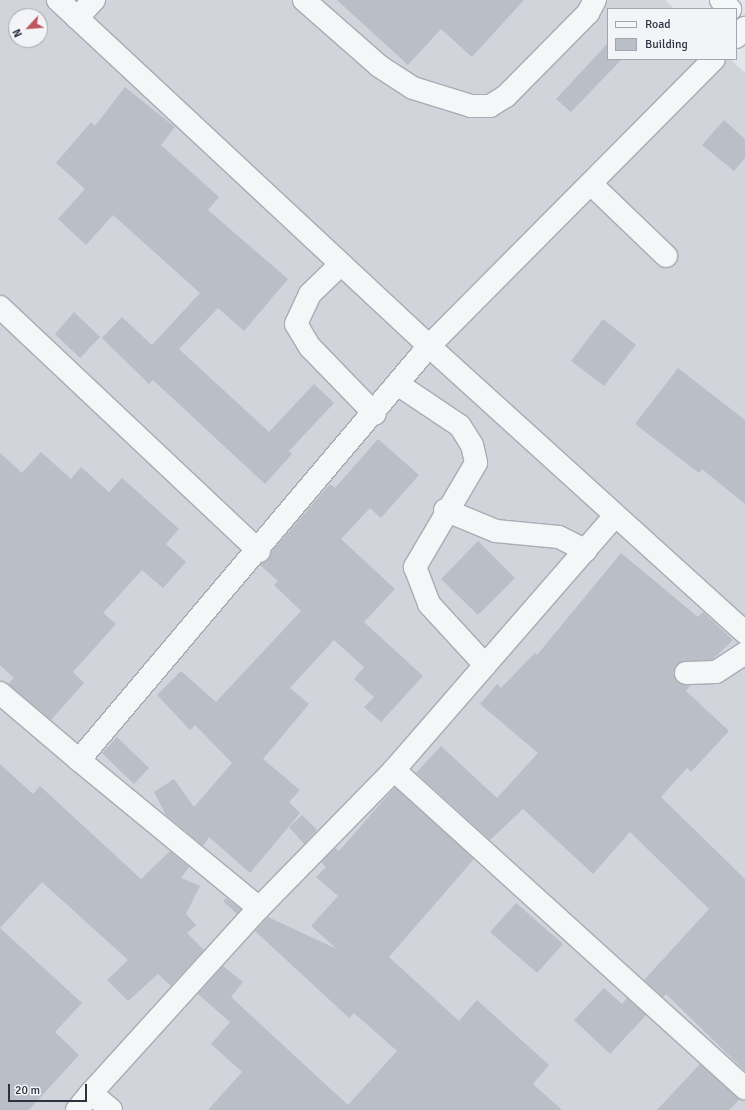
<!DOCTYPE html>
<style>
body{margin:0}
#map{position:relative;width:745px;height:1110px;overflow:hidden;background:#e2e5e9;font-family:Signika,sans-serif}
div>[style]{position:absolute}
.built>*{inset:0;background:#d1d4db}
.building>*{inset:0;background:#babec6}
.roads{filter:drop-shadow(1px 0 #a8acb3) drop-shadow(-1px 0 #a8acb3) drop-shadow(0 1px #a8acb3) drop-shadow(0 -1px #a8acb3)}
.minor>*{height:22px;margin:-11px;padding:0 11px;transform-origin:11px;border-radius:11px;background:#f5f6f8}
span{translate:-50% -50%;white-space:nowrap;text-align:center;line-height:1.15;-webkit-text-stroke:3px #f2f4f7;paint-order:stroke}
.legend{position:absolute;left:607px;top:8px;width:130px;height:52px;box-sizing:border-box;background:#f2f4f7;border:1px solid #a3a6ae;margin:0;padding:5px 7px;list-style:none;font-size:12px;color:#2c3240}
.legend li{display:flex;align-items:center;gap:8px;height:20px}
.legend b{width:20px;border:1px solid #a3a6ae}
.north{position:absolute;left:8px;top:8px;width:40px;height:40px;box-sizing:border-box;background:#f2f4f7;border:1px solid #a3a6ae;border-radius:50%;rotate:244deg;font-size:11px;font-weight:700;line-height:16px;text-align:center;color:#2c3240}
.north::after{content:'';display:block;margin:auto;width:14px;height:18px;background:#c15560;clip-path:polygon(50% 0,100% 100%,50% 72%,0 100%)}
.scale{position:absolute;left:8px;top:1084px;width:79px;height:18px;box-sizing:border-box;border:2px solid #2c3240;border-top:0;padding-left:5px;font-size:12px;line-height:14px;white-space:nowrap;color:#2c3240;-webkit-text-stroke:3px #f2f4f7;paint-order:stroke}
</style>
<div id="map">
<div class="built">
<div style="clip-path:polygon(evenodd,0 0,665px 0,674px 9px,608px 9px,608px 59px,730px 59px,745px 73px,745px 1110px,0 1110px,0 0,16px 16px,40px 16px,40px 40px,16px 40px,16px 16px)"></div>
</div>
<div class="building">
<div style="clip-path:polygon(337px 0,524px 0,472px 57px,441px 29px,408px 65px)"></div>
<div style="clip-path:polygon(608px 43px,608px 59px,622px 59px,571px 112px,556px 99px)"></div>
<div style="clip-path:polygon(125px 87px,175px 127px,161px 145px,219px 197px,208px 210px,288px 279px,244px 331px,218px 308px,179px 349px,269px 432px,314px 384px,334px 403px,289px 451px,292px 454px,265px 484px,153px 380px,149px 384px,102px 338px,122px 317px,152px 345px,200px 293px,113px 215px,86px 245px,58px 219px,85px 189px,56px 163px,91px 122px,95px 126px)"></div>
<div style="clip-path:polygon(724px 120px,745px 139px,745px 158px,734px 171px,702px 145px)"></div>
<div style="clip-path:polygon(74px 312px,100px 337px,80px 358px,55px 334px)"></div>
<div style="clip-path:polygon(603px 319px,636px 345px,604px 386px,571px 361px)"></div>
<div style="clip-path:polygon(678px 368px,745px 420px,745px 504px,702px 469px,699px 473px,635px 424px)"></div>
<div style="clip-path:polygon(378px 439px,419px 475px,381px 518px,370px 508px,341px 539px,395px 589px,364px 622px,423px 676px,381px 722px,364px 707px,374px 697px,354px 679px,364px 667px,334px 640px,290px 688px,309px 704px,263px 759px,300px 790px,289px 802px,300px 813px,250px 873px,209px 837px,203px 846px,166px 815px,154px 792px,174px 779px,194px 807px,232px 763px,195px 725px,190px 730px,157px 695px,181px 671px,216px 702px,301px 611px,274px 585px,278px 581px,260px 565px,330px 484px,335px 488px)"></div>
<div style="clip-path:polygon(41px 452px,71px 479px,81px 467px,109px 492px,122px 478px,179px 529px,166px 544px,186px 562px,163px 588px,142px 570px,103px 613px,116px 624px,73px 672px,84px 683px,51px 720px,8px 684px,14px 678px,0 665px,0 453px,22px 473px)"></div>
<div style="clip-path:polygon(478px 541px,515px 578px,478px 615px,441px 579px)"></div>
<div style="clip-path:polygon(621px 553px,698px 617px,703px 612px,733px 640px,712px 660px,685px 661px,675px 667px,676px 680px,691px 685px,686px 691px,729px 731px,691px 772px,687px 768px,661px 797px,745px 879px,745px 1071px,666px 994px,663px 997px,644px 980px,709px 909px,630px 832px,593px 874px,523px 809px,490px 840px,416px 773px,441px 746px,497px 798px,538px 753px,480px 704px,497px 684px,501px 688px,535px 653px,537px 655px)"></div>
<div style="clip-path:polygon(117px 737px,149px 768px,134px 784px,102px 753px)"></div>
<div style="clip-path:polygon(0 764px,33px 794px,40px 786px,141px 879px,170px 851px,189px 867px,181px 878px,200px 886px,186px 914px,196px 925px,187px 933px,204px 950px,171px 986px,158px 974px,128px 1001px,107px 980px,128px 960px,42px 882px,0 928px)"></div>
<div style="clip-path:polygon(395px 787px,474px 859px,389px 957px,459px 1021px,477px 1000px,549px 1065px,533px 1084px,562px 1110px,208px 1110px,242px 1072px,211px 1044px,230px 1022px,198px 994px,223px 966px,243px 982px,231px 997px,348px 1105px,397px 1051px,354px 1013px,349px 1018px,255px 931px,268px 917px,337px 949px,311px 926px,338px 896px,316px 877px,326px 867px,321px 862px,335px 848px,339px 851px)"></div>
<div style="clip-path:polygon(302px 815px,317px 830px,304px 844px,289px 827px)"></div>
<div style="clip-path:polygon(226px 898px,241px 909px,237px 914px,223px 901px)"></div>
<div style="clip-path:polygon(516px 903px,563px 944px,537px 973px,490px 932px)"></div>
<div style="clip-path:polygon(0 928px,82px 1003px,55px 1032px,79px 1055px,29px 1110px,0 1110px)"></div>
<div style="clip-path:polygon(604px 988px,622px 1004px,627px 998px,646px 1015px,610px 1054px,574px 1020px)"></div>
<div style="clip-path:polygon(700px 1064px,740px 1099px,729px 1110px,657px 1110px)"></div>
</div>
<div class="roads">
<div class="minor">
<div style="left:58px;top:0;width:507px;rotate:43deg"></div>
<div style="left:429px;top:346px;width:427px;rotate:42.2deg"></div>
<div style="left:304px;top:0;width:100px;rotate:41.3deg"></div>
<div style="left:379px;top:66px;width:40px;rotate:32.9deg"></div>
<div style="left:413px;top:88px;width:61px;rotate:17.2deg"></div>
<div style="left:471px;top:106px;width:19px"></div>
<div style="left:490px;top:106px;width:19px;rotate:-32deg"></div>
<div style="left:506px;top:96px;width:117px;rotate:-45.3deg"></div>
<div style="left:588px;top:13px;width:15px;rotate:-62deg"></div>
<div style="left:721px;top:0;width:13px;rotate:45deg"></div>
<div style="left:77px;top:18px;width:25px;rotate:-47deg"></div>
<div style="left:736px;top:37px;width:13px;rotate:-45deg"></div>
<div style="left:591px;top:184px;width:104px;rotate:43.8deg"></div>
<div style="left:341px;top:264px;width:43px;rotate:135.9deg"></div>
<div style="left:310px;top:294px;width:33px;rotate:115deg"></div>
<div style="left:296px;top:324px;width:27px;rotate:59deg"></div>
<div style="left:310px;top:347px;width:93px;rotate:45.9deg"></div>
<div style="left:0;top:307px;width:356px;rotate:43.3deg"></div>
<div style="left:399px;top:385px;width:73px;rotate:33.9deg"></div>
<div style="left:460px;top:426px;width:22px;rotate:58deg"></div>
<div style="left:472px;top:445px;width:18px;rotate:77deg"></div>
<div style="left:476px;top:463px;width:121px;rotate:120.4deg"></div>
<div style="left:415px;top:567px;width:40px;rotate:69deg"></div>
<div style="left:429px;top:604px;width:83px;rotate:47.4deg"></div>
<div style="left:445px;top:510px;width:55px;rotate:22.4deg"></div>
<div style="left:496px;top:531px;width:63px;rotate:5.4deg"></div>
<div style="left:559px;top:537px;width:30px;rotate:27deg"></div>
<div style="left:686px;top:673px;width:30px;rotate:-2deg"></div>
<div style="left:716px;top:672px;width:35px;rotate:-33deg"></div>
<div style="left:0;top:693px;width:104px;rotate:40.3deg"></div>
<div style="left:394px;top:770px;width:474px;rotate:42.2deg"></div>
<div style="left:259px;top:908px;width:233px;rotate:-140.6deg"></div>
<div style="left:79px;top:760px;width:542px;rotate:-49.79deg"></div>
<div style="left:429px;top:346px;width:404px;rotate:-45.2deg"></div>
<div style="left:91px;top:1093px;width:250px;rotate:-47.8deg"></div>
<div style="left:259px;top:908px;width:193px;rotate:-45.6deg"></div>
<div style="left:394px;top:770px;width:335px;rotate:-49deg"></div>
<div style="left:77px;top:1110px;width:22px;rotate:-51deg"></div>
<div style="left:91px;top:1093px;width:26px;rotate:40deg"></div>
</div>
</div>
<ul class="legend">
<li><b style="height:5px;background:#f5f6f8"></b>Road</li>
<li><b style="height:11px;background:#babec6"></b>Building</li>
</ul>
<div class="north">N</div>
<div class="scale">20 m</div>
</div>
